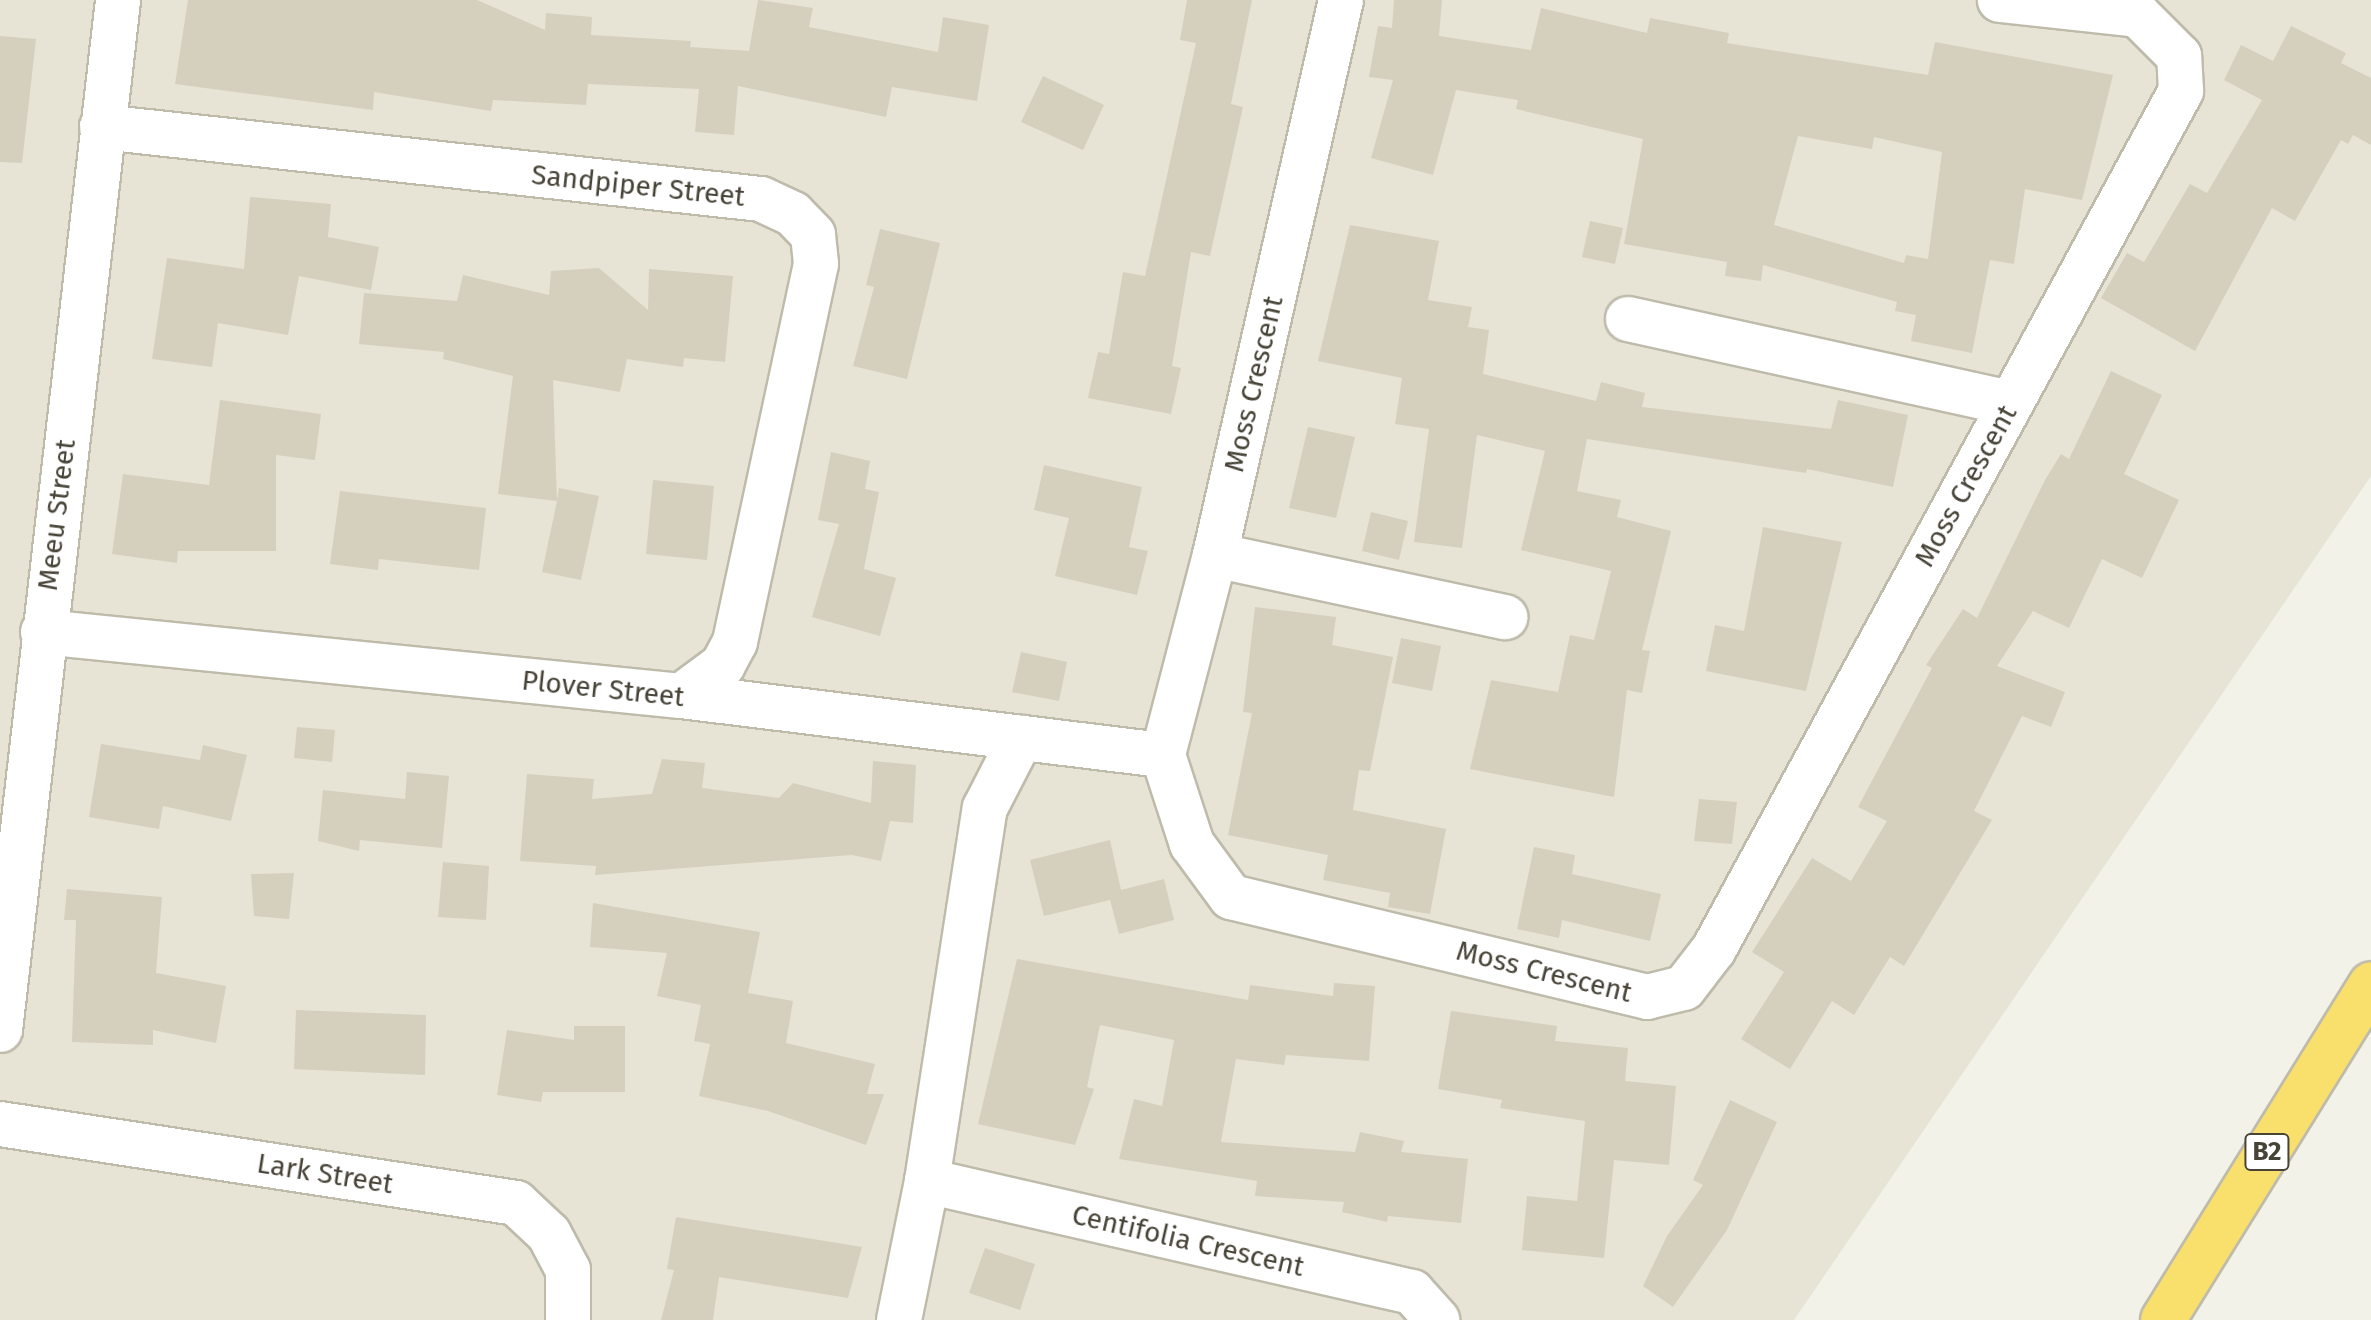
<!DOCTYPE html>
<style>
body{margin:0}
#map{position:relative;width:2371px;height:1320px;overflow:hidden;background:#f3f2e8;font-family:"Fira Sans",sans-serif}
div>[style]{position:absolute}
.residential>*{inset:0;background:#e7e4d6}
.building>*{inset:0;background:#d5cfbe}
.roads{filter:drop-shadow(2px 0 #bfbbab) drop-shadow(-2px 0 #bfbbab) drop-shadow(0 2px #bfbbab) drop-shadow(0 -2px #bfbbab)}
.minor>*{height:44px;margin:-22px;padding:0 22px;transform-origin:22px;border-radius:22px;background:#fff}
.highway>*{height:44px;margin:-22px;padding:0 22px;transform-origin:22px;border-radius:22px;background:#f9e06d}
span{translate:-50% -50%;white-space:nowrap;text-align:center;line-height:1.15;-webkit-text-stroke:8px #fff;paint-order:stroke}
.shield-label span{padding:2px 6px;background:#fff;border:2px solid;border-radius:6px;-webkit-text-stroke-width:0}
.shield-label{font-size:26px;color:#474337;font-weight:700}
.street-label{font-size:28px;color:#474337}
</style>
<div id="map">
<div class="residential">
<div style="clip-path:polygon(0 0,2371px 0,2371px 476px,1794px 1320px,0 1320px)"></div>
</div>
<div class="building">
<div style="clip-path:polygon(188px 0,477px 0,545px 30px,546px 13px,592px 17px,591px 35px,691px 41px,690px 47px,749px 51px,758px 0,813px 8px,809px 27px,938px 52px,943px 17px,989px 25px,977px 101px,892px 87px,886px 117px,738px 86px,734px 135px,695px 132px,699px 89px,588px 84px,586px 105px,493px 100px,491px 111px,374px 92px,373px 110px,175px 84px)"></div>
<div style="clip-path:polygon(1187px 0,1252px 0,1231px 104px,1243px 107px,1210px 256px,1191px 252px,1172px 366px,1181px 368px,1171px 414px,1088px 398px,1098px 352px,1109px 354px,1123px 272px,1145px 276px,1196px 43px,1180px 40px)"></div>
<div style="clip-path:polygon(evenodd,1394px 0,1442px 0,1439px 36px,1531px 50px,1541px 8px,1647px 33px,1650px 18px,1729px 33px,1727px 43px,1928px 75px,1935px 42px,2113px 75px,2082px 200px,2025px 189px,2014px 264px,1990px 260px,1972px 353px,1911px 341px,1916px 315px,1895px 311px,1897px 302px,1763px 265px,1761px 281px,1725px 276px,1727px 262px,1624px 244px,1643px 139px,1516px 109px,1518px 100px,1456px 90px,1433px 175px,1371px 158px,1393px 80px,1369px 77px,1378px 26px,1392px 28px,1394px 0,1798px 136px,1872px 149px,1874px 137px,1942px 152px,1928px 259px,1906px 255px,1904px 263px,1774px 225px,1798px 136px)"></div>
<div style="clip-path:polygon(2291px 26px,2346px 53px,2341px 63px,2371px 78px,2371px 145px,2353px 135px,2348px 144px,2341px 140px,2295px 221px,2272px 208px,2195px 351px,2101px 298px,2127px 253px,2144px 262px,2190px 184px,2207px 193px,2262px 100px,2224px 80px,2241px 45px,2273px 61px)"></div>
<div style="clip-path:polygon(0 36px,36px 39px,22px 163px,0 162px)"></div>
<div style="clip-path:polygon(1043px 76px,1104px 105px,1083px 150px,1021px 122px)"></div>
<div style="clip-path:polygon(250px 197px,331px 204px,328px 237px,379px 247px,371px 290px,299px 276px,288px 335px,218px 323px,212px 367px,152px 359px,167px 258px,244px 269px)"></div>
<div style="clip-path:polygon(1590px 221px,1623px 228px,1615px 264px,1582px 257px)"></div>
<div style="clip-path:polygon(1350px 225px,1439px 241px,1428px 300px,1472px 307px,1468px 327px,1489px 330px,1483px 374px,1596px 401px,1601px 382px,1645px 393px,1642px 407px,1831px 429px,1838px 400px,1908px 415px,1893px 487px,1807px 469px,1806px 473px,1587px 439px,1577px 491px,1621px 500px,1617px 517px,1671px 531px,1642px 650px,1650px 651px,1642px 693px,1627px 690px,1614px 797px,1470px 769px,1491px 680px,1558px 692px,1570px 635px,1594px 640px,1611px 571px,1521px 550px,1545px 451px,1477px 435px,1462px 548px,1414px 542px,1429px 429px,1395px 424px,1402px 378px,1318px 361px)"></div>
<div style="clip-path:polygon(880px 229px,940px 243px,907px 379px,853px 366px,874px 287px,866px 285px)"></div>
<div style="clip-path:polygon(599px 268px,648px 310px,649px 269px,733px 276px,725px 362px,684px 358px,683px 367px,627px 359px,620px 392px,553px 380px,557px 501px,559px 488px,599px 496px,581px 580px,542px 572px,557px 501px,498px 494px,513px 376px,443px 359px,444px 352px,359px 344px,364px 293px,457px 301px,463px 275px,549px 295px,551px 271px)"></div>
<div style="clip-path:polygon(2111px 371px,2162px 395px,2124px 474px,2179px 500px,2142px 578px,2102px 559px,2069px 628px,2033px 611px,1997px 666px,2065px 692px,2051px 727px,2022px 716px,1974px 811px,1992px 820px,1904px 966px,1890px 957px,1854px 1015px,1832px 1001px,1790px 1069px,1741px 1039px,1784px 972px,1752px 952px,1812px 858px,1851px 881px,1887px 821px,1858px 807px,1932px 668px,1926px 665px,1963px 609px,1977px 618px,2045px 480px,2061px 454px,2069px 459px)"></div>
<div style="clip-path:polygon(220px 400px,321px 414px,315px 460px,276px 455px,276px 551px,178px 551px,177px 563px,112px 554px,123px 474px,209px 485px)"></div>
<div style="clip-path:polygon(1308px 427px,1355px 437px,1336px 518px,1289px 508px)"></div>
<div style="clip-path:polygon(831px 452px,870px 461px,865px 489px,879px 492px,864px 569px,896px 578px,880px 636px,812px 617px,839px 524px,818px 520px)"></div>
<div style="clip-path:polygon(1044px 465px,1142px 487px,1129px 547px,1148px 551px,1137px 595px,1055px 576px,1069px 518px,1034px 510px)"></div>
<div style="clip-path:polygon(653px 480px,714px 486px,707px 560px,646px 554px)"></div>
<div style="clip-path:polygon(340px 491px,486px 508px,479px 570px,379px 559px,378px 570px,330px 564px)"></div>
<div style="clip-path:polygon(1371px 512px,1408px 521px,1399px 560px,1362px 551px)"></div>
<div style="clip-path:polygon(1763px 527px,1842px 542px,1806px 691px,1706px 671px,1715px 625px,1744px 631px)"></div>
<div style="clip-path:polygon(1255px 607px,1336px 617px,1332px 645px,1393px 657px,1370px 771px,1359px 770px,1353px 810px,1446px 829px,1430px 914px,1388px 907px,1390px 893px,1323px 880px,1328px 855px,1228px 835px,1252px 713px,1243px 712px)"></div>
<div style="clip-path:polygon(1401px 638px,1441px 646px,1432px 691px,1392px 683px)"></div>
<div style="clip-path:polygon(1021px 652px,1067px 662px,1059px 701px,1012px 692px)"></div>
<div style="clip-path:polygon(297px 727px,335px 730px,332px 762px,294px 758px)"></div>
<div style="clip-path:polygon(101px 744px,200px 760px,203px 745px,247px 755px,231px 821px,163px 806px,159px 829px,89px 817px)"></div>
<div style="clip-path:polygon(662px 759px,705px 763px,702px 788px,779px 798px,793px 783px,871px 803px,873px 761px,916px 765px,913px 823px,890px 821px,881px 861px,852px 855px,595px 875px,596px 866px,520px 861px,527px 774px,594px 779px,592px 799px,652px 794px)"></div>
<div style="clip-path:polygon(407px 772px,449px 776px,442px 848px,360px 840px,359px 851px,318px 841px,323px 790px,405px 799px)"></div>
<div style="clip-path:polygon(1699px 799px,1737px 802px,1732px 844px,1694px 841px)"></div>
<div style="clip-path:polygon(1110px 840px,1121px 890px,1164px 879px,1174px 920px,1119px 934px,1110px 900px,1044px 916px,1030px 860px)"></div>
<div style="clip-path:polygon(1534px 847px,1575px 855px,1572px 874px,1661px 894px,1650px 941px,1562px 920px,1559px 938px,1517px 929px)"></div>
<div style="clip-path:polygon(443px 862px,489px 866px,486px 920px,438px 917px)"></div>
<div style="clip-path:polygon(294px 873px,289px 919px,254px 916px,251px 874px)"></div>
<div style="clip-path:polygon(67px 889px,162px 897px,156px 973px,226px 986px,216px 1043px,153px 1030px,153px 1045px,72px 1042px,76px 920px,64px 920px)"></div>
<div style="clip-path:polygon(593px 903px,760px 932px,748px 993px,793px 1001px,786px 1043px,875px 1064px,867px 1094px,884px 1094px,866px 1145px,768px 1111px,699px 1096px,710px 1044px,694px 1041px,701px 1005px,657px 996px,667px 953px,590px 947px)"></div>
<div style="clip-path:polygon(1017px 959px,1248px 1000px,1250px 985px,1333px 996px,1334px 983px,1375px 986px,1369px 1061px,1286px 1055px,1284px 1065px,1236px 1059px,1221px 1142px,1355px 1152px,1360px 1132px,1404px 1141px,1401px 1152px,1468px 1159px,1461px 1223px,1388px 1216px,1387px 1222px,1342px 1212px,1344px 1202px,1255px 1196px,1257px 1181px,1119px 1159px,1134px 1099px,1162px 1106px,1174px 1040px,1100px 1025px,1087px 1087px,1094px 1089px,1075px 1145px,978px 1124px)"></div>
<div style="clip-path:polygon(296px 1010px,426px 1015px,425px 1075px,294px 1069px)"></div>
<div style="clip-path:polygon(1451px 1011px,1557px 1026px,1555px 1041px,1628px 1048px,1625px 1081px,1676px 1086px,1669px 1165px,1614px 1160px,1604px 1258px,1522px 1250px,1527px 1196px,1577px 1201px,1585px 1121px,1500px 1108px,1502px 1100px,1438px 1089px)"></div>
<div style="clip-path:polygon(574px 1026px,625px 1026px,625px 1092px,543px 1092px,541px 1102px,497px 1095px,507px 1030px,574px 1040px)"></div>
<div style="clip-path:polygon(1730px 1100px,1777px 1122px,1727px 1230px,1673px 1307px,1643px 1286px,1667px 1236px,1703px 1185px,1693px 1180px)"></div>
<div style="clip-path:polygon(676px 1217px,862px 1247px,848px 1298px,719px 1277px,713px 1320px,661px 1320px,674px 1270px,667px 1269px)"></div>
<div style="clip-path:polygon(985px 1248px,1035px 1264px,1020px 1310px,969px 1293px)"></div>
</div>
<div class="roads">
<div class="minor">
<div style="left:1341px;top:0;width:569px;rotate:102.79deg"></div>
<div style="left:1215px;top:555px;width:207px;rotate:104.6deg"></div>
<div style="left:1163px;top:755px;width:94px;rotate:72deg"></div>
<div style="left:1192px;top:844px;width:66px;rotate:53.7deg"></div>
<div style="left:1231px;top:897px;width:428px;rotate:13.5deg"></div>
<div style="left:1647px;top:997px;width:38px;rotate:-14deg"></div>
<div style="left:1684px;top:988px;width:49px;rotate:-52.4deg"></div>
<div style="left:1714px;top:949px;width:977px;rotate:-61.44deg"></div>
<div style="left:2181px;top:91px;width:35px;rotate:-93deg"></div>
<div style="left:2179px;top:56px;width:58px;rotate:-135deg"></div>
<div style="left:2138px;top:15px;width:139px;rotate:-173.8deg"></div>
<div style="left:102px;top:127px;width:663px;rotate:6.24deg"></div>
<div style="left:761px;top:199px;width:35px;rotate:25deg"></div>
<div style="left:793px;top:214px;width:29px;rotate:46deg"></div>
<div style="left:813px;top:235px;width:29px;rotate:84deg"></div>
<div style="left:816px;top:264px;width:387px;rotate:102.1deg"></div>
<div style="left:735px;top:642px;width:26px;rotate:118deg"></div>
<div style="left:723px;top:665px;width:52px;rotate:143.6deg"></div>
<div style="left:1628px;top:319px;width:391px;rotate:12.4deg"></div>
<div style="left:1215px;top:555px;width:297px;rotate:12.1deg"></div>
<div style="left:43px;top:632px;width:641px;rotate:5.73deg"></div>
<div style="left:681px;top:696px;width:486px;rotate:7deg"></div>
<div style="left:0;top:1030px;width:1037px;rotate:-83.46deg"></div>
<div style="left:0;top:1124px;width:522px;rotate:8.7deg"></div>
<div style="left:516px;top:1203px;width:45px;rotate:43.2deg"></div>
<div style="left:549px;top:1234px;width:41px;rotate:62.2deg"></div>
<div style="left:568px;top:1270px;width:50px;rotate:90deg"></div>
<div style="left:927px;top:1181px;width:498px;rotate:12.9deg"></div>
<div style="left:1412px;top:1292px;width:38px;rotate:48deg"></div>
<div style="left:899px;top:1320px;width:142px;rotate:-78.6deg"></div>
<div style="left:927px;top:1181px;width:377px;rotate:-81.2deg"></div>
<div style="left:985px;top:808px;width:79px;rotate:-62.8deg"></div>
</div>
<div class="highway">
<div style="left:2163px;top:1320px;width:395px;rotate:-58.2deg"></div>
</div>
</div>
<div class="shield-label">
<span style="left:2267px;top:1152px">B2</span>
</div>
<div class="street-label">
<span style="left:638px;top:186px;rotate:6deg">Sandpiper Street</span>
<span style="left:1254px;top:384px;rotate:-77deg">Moss Crescent</span>
<span style="left:1966px;top:486px;rotate:-61deg">Moss Crescent</span>
<span style="left:57px;top:515px;rotate:-83deg">Meeu Street</span>
<span style="left:603px;top:689px;rotate:6deg">Plover Street</span>
<span style="left:1544px;top:972px;rotate:14deg">Moss Crescent</span>
<span style="left:325px;top:1174px;rotate:9deg">Lark Street</span>
<span style="left:1188px;top:1241px;rotate:13deg">Centifolia Crescent</span>
</div>
</div>
